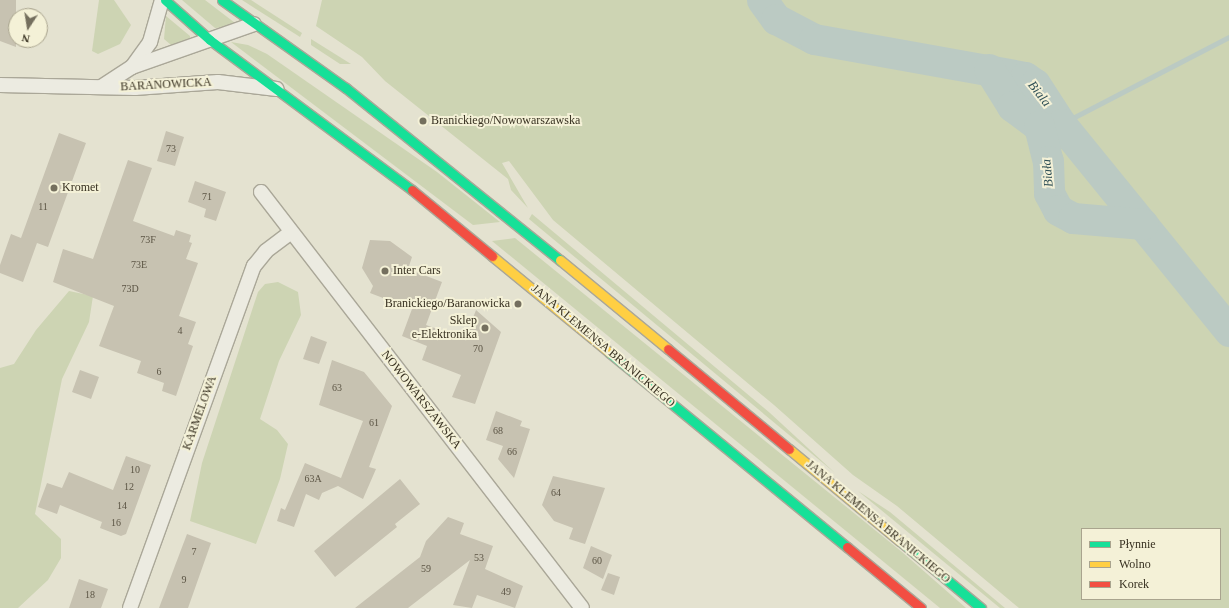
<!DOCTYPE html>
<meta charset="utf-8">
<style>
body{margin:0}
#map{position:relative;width:1229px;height:608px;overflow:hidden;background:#e4e2d0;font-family:Georgia,serif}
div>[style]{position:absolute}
.green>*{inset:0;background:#cdd4b3}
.stream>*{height:5px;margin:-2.5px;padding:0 2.5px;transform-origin:2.5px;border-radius:2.5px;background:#bbcac3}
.river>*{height:31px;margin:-15.5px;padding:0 15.5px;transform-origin:15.5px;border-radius:15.5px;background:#bbcac3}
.building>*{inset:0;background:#c7c2b1}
.roads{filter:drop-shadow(1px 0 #aaa798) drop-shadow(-1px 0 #aaa798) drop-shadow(0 1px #aaa798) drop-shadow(0 -1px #aaa798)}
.street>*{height:14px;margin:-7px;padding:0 7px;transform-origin:7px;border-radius:7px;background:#ecebe1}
.fast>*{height:9px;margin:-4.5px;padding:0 4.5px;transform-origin:4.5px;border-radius:4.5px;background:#16e098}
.slow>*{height:9px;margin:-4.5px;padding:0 4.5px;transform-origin:4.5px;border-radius:4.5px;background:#ffcf43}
.jam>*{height:9px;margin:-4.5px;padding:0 4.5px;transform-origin:4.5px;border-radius:4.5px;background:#f24e42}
.dots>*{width:11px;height:11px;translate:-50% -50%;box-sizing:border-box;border:2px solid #f4f1d7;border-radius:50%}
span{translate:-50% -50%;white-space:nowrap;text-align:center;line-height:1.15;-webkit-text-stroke:4px #f4f1d7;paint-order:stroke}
.number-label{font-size:10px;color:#5c5545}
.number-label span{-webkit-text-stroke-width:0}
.street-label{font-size:12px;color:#383121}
.poi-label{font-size:12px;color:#383121}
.left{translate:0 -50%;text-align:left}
.right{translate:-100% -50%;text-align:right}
.water-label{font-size:13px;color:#315157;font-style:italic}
.legend{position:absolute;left:1081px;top:528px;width:140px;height:72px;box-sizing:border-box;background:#f4f1d7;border:1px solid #a9a48e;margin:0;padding:5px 7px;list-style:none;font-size:12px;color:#383121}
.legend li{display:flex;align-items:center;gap:8px;height:20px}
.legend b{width:20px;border:1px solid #a9a48e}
.north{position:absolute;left:8px;top:8px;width:40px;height:40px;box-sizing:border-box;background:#f4f1d7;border:1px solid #a9a48e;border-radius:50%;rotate:192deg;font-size:11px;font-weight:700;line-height:16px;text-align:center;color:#383121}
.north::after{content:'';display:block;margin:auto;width:14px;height:18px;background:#746f5e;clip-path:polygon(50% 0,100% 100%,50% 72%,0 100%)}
</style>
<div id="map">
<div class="green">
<div style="clip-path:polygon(99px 0,114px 0,131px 25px,120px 44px,98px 54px,92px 51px)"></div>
<div style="clip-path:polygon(182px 0,205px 0,239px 26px,215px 28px)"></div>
<div style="clip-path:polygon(242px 0,251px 0,302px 33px,300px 37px)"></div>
<div style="clip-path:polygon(evenodd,322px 0,1229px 0,1229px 608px,1019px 608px,897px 506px,853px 475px,774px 405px,553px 220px,509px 161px,502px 163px,528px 208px,511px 190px,508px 179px,385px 81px,362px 57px,316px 26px,322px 0,1082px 529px,1220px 529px,1220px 599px,1082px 599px,1082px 529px)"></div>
<div style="clip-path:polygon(166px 16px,190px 36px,190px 38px,171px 45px,164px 39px)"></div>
<div style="clip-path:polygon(311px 39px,351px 64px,340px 64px,311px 45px)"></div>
<div style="clip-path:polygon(231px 42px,248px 45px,267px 54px,437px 172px,500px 222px,473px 225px)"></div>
<div style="clip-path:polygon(532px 214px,770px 413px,835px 473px,529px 219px)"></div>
<div style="clip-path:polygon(515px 238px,902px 552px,966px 608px,940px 608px,492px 241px)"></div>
<div style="clip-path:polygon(278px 282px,298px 292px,301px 315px,279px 361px,260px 419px,277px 430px,288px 444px,280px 479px,256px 544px,190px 521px,202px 463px,258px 292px,265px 284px)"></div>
<div style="clip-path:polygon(69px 291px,93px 296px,89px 322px,62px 379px,35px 514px,61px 539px,61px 558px,48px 580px,18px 608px,0 608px,0 368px,14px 364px,36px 330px)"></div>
<div style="clip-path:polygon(858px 491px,890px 512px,1005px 608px,1000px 608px)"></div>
</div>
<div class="stream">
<div style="left:1061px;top:124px;width:189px;rotate:-27.4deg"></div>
</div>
<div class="river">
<div style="left:762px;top:0;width:24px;rotate:54deg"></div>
<div style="left:776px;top:19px;width:43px;rotate:27.8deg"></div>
<div style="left:814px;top:39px;width:214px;rotate:10.2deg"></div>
<div style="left:1025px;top:77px;width:12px;rotate:35deg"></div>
<div style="left:1035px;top:84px;width:48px;rotate:57deg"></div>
<div style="left:1061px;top:124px;width:267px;rotate:50.9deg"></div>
<div style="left:989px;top:69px;width:44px;rotate:58.1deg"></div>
<div style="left:1012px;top:106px;width:34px;rotate:37deg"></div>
<div style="left:1039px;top:126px;width:36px;rotate:76deg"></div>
<div style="left:1048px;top:161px;width:32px;rotate:88deg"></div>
<div style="left:1049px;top:193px;width:19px;rotate:62deg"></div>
<div style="left:1058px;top:210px;width:17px;rotate:28deg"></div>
<div style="left:1073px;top:218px;width:70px;rotate:4.9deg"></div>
</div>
<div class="building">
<div style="clip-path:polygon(0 0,16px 0,16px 47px,0 41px)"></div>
<div style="clip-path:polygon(166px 131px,184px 137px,175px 166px,157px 161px)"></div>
<div style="clip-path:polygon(59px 133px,86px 143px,48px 247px,37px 243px,23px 282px,0 273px,0 265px,11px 234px,21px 238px)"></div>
<div style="clip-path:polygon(128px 160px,152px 168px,133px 221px,174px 236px,176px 230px,191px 235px,189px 242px,192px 243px,186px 259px,198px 263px,179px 316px,196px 322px,188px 344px,193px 346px,176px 396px,162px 391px,164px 383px,137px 373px,141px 361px,99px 346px,114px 306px,53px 282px,63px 249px,93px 259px)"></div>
<div style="clip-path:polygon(195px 181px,226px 192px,216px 221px,204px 217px,206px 209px,188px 202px)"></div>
<div style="clip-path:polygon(370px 240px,390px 241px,412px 257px,408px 269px,442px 282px,426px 325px,465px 339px,476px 310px,501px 332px,475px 404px,452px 397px,461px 375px,422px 360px,427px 346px,402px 336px,412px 309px,370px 293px,373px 286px,362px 268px)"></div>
<div style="clip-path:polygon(311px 336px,327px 342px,319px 364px,303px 359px)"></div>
<div style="clip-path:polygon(332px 360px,364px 372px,392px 406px,369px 467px,376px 469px,363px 499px,338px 486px,322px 493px,319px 500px,306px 494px,294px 527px,277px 521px,281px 508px,285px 510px,305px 463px,341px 478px,363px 421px,319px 405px)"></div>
<div style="clip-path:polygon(80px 370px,99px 377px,91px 399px,72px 392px)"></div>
<div style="clip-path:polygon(496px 411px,522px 421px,520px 426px,530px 429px,514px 478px,498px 459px,503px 446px,486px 440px)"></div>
<div style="clip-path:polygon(126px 456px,151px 465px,126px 534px,121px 536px,100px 528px,102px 522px,60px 505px,57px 514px,38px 507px,47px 483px,62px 488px,69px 472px,113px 490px)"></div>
<div style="clip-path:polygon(553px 476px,605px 488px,585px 544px,569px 539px,573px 528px,554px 521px,542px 505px)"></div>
<div style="clip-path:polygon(400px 479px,420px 504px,395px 524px,397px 527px,335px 577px,314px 551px)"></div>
<div style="clip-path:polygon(448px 517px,464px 523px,460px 534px,493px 546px,485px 569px,523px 586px,515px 608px,477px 595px,472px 608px,453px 605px,470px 560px,408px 608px,355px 608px,420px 557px,426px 541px)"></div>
<div style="clip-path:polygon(187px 534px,211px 543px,188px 608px,159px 608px)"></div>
<div style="clip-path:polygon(591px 546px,612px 555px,603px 579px,583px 568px)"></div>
<div style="clip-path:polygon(608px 573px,620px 577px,614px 595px,601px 590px)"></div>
<div style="clip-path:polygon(79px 579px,108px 589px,101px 608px,69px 608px)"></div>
</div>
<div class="roads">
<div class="street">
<div style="left:132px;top:67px;width:31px;rotate:-54deg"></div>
<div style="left:150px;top:42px;width:44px;rotate:-74.1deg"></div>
<div style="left:0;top:85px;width:135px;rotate:1.3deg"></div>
<div style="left:135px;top:88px;width:83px;rotate:-4.1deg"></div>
<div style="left:218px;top:82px;width:59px;rotate:6.8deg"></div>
<div style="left:101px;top:87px;width:37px;rotate:-33deg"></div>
<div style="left:132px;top:67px;width:129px;rotate:-19.4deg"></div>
<div style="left:261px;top:192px;width:525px;rotate:52.34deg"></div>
<div style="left:130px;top:608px;width:364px;rotate:-70.1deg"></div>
<div style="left:254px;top:266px;width:19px;rotate:-51deg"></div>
<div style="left:266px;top:251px;width:31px;rotate:-37deg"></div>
</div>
<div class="fast">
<div style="left:165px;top:0;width:60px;rotate:41.6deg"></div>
<div style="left:210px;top:40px;width:252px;rotate:36.6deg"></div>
<div style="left:222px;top:0;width:152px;rotate:35.4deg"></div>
<div style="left:346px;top:88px;width:275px;rotate:38.8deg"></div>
<div style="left:610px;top:353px;width:306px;rotate:39.3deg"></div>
<div style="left:900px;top:541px;width:105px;rotate:39.6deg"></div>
</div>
<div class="slow">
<div style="left:492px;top:256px;width:153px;rotate:39.4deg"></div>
<div style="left:560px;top:260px;width:140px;rotate:39.5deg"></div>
<div style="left:789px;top:449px;width:144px;rotate:39.7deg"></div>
</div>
<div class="jam">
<div style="left:412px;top:190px;width:104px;rotate:39.5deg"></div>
<div style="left:668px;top:349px;width:157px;rotate:39.6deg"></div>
<div style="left:847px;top:547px;width:96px;rotate:39.5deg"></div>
</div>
</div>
<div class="dots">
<div style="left:423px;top:121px;background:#746f5e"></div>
<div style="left:54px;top:188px;background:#746f5e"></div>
<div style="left:385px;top:271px;background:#746f5e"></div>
<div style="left:518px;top:304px;background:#746f5e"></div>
<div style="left:485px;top:328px;background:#746f5e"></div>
</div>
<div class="number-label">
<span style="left:171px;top:149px">73</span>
<span style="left:207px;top:197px">71</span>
<span style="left:43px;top:207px">11</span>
<span style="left:148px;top:240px">73F</span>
<span style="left:139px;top:265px">73E</span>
<span style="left:130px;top:289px">73D</span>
<span style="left:180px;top:331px">4</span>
<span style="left:478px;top:349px">70</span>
<span style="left:159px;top:372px">6</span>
<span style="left:337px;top:388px">63</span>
<span style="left:374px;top:423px">61</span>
<span style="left:498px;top:431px">68</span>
<span style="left:512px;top:452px">66</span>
<span style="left:135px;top:470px">10</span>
<span style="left:313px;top:479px">63A</span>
<span style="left:129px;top:487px">12</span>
<span style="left:556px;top:493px">64</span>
<span style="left:122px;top:506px">14</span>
<span style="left:116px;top:523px">16</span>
<span style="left:194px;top:552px">7</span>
<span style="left:479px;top:558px">53</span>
<span style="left:597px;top:561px">60</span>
<span style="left:426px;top:569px">59</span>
<span style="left:184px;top:580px">9</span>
<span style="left:506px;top:592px">49</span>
<span style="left:90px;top:595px">18</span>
</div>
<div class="street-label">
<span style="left:166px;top:85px;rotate:-3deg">BARANOWICKA</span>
<span style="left:603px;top:346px;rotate:40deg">JANA KLEMENSA BRANICKIEGO</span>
<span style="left:421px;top:400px;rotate:52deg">NOWOWARSZAWSKA</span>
<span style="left:200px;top:413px;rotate:-70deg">KARMELOWA</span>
<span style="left:878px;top:522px;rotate:40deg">JANA KLEMENSA BRANICKIEGO</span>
</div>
<div class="poi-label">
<span class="left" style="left:431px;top:121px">Branickiego/Nowowarszawska</span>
<span class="left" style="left:62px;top:188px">Kromet</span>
<span class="left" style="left:393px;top:271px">Inter Cars</span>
<span class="right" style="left:510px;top:304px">Branickiego/Baranowicka</span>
<span class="right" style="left:477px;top:328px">Sklep<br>e-Elektronika</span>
</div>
<div class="water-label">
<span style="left:1039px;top:94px;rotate:52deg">Biala</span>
<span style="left:1048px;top:173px;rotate:-95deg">Biała</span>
</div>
<ul class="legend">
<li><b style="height:5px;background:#16e098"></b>Płynnie</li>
<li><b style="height:5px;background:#ffcf43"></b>Wolno</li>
<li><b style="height:5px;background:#f24e42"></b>Korek</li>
</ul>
<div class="north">N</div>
</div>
